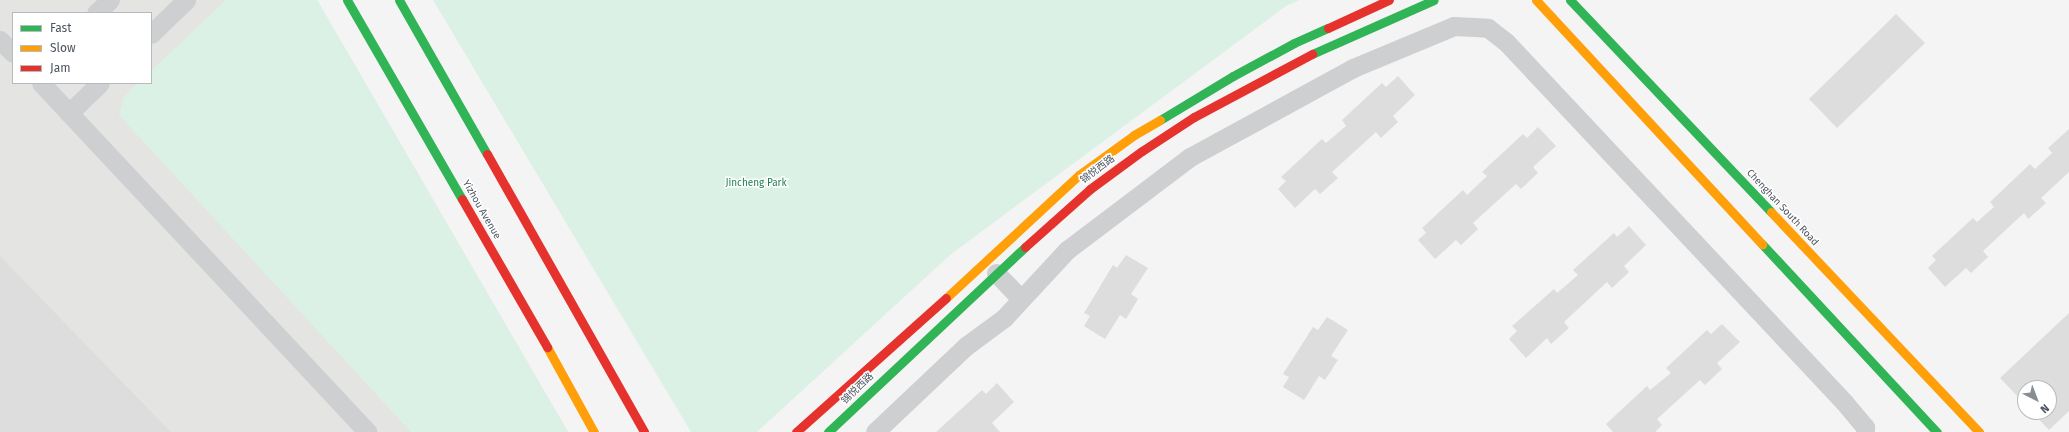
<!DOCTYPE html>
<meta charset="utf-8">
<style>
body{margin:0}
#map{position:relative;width:2069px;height:432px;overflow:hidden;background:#f4f4f4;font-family:"Fira Sans","Noto Sans SC",sans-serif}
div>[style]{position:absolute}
.commercial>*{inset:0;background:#e4e5e2}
.green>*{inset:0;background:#dbf1e5}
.building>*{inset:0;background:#ddddde}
.street>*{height:19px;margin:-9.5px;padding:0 9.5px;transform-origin:9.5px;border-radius:9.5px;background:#cecfd1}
.fast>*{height:9px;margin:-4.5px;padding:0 4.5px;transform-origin:4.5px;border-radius:4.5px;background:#30b455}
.slow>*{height:9px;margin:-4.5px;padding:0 4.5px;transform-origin:4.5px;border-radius:4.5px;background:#ff9f0a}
.jam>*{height:9px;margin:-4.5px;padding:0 4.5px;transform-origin:4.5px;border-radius:4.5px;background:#e5322d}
span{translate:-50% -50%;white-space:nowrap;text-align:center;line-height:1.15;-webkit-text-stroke:3px #fff;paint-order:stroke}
.street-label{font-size:10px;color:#4c555f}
.park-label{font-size:10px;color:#1f7e55}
.legend{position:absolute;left:12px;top:12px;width:140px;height:72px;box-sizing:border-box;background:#fff;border:1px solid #b7bbbf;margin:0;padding:5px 7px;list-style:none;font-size:12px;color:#4c555f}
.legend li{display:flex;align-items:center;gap:8px;height:20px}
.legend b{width:20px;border:1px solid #b7bbbf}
.north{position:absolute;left:2017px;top:380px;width:40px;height:40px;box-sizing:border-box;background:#fff;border:1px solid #b7bbbf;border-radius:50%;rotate:138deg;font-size:11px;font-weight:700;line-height:16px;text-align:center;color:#4c555f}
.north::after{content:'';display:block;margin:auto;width:14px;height:18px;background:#878d93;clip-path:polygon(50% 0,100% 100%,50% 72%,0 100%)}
</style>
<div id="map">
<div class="commercial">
<div style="clip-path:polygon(evenodd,0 0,317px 0,568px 432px,0 432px,0 0,13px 13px,151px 13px,151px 83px,13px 83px,13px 13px)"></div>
</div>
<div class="green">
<div style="clip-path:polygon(226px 0,317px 0,568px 432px,411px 432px,119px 115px,124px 96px,138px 83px,151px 83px,151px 71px)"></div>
<div style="clip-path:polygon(433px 0,1300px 0,1286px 6px,950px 255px,757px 432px,691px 432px)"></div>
</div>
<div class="building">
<div style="clip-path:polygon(1896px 14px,1925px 43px,1837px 128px,1809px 99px)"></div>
<div style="clip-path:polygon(1398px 76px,1415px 95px,1393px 116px,1398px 122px,1381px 138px,1376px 132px,1332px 172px,1338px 178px,1320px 194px,1315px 189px,1295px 208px,1278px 189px,1286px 181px,1281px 177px,1322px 139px,1326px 143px,1346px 126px,1342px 120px,1382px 83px,1386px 87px)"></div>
<div style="clip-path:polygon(1538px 127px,1556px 146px,1533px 167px,1538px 173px,1521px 189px,1516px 184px,1473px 223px,1478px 229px,1461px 245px,1456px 240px,1435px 259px,1418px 240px,1426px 233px,1422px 228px,1463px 190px,1467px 195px,1487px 176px,1482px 172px,1523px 134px,1527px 138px)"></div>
<div style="clip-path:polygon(2069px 129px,2069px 172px,2041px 198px,2046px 203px,2028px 219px,2024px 213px,1983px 251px,1988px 257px,1971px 273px,1966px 268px,1945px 287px,1928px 268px,1936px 260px,1932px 256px,1973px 218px,1977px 222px,1994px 207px,1990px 202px,2030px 164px,2035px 169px,2052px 153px,2048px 148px)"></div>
<div style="clip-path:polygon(1629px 226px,1646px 245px,1624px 266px,1629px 272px,1612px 288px,1607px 282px,1564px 322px,1569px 328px,1551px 344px,1547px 338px,1526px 358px,1509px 339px,1517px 331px,1512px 326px,1554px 289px,1557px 293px,1578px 275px,1573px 270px,1614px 233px,1617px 237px)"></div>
<div style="clip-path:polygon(1126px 255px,1148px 268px,1131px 294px,1138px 299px,1126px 319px,1120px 315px,1105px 339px,1084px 326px,1090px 316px,1084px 313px,1113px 265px,1117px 268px)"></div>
<div style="clip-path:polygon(0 256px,125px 385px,171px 432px,0 432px)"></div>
<div style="clip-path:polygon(2069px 313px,2069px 411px,2049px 430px,2032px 412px,2049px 412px,2049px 388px,2025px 388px,2025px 404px,2000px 378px)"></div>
<div style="clip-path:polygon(1327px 317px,1348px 330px,1331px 356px,1338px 360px,1325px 380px,1319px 376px,1304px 400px,1283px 387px,1289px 377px,1283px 374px,1313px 327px,1318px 330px)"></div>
<div style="clip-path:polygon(1722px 324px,1740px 342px,1717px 363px,1722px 369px,1705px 385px,1700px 380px,1657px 419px,1662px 425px,1655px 432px,1613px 432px,1606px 424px,1647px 386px,1650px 390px,1671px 373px,1666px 368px,1707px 330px,1711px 334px)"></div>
<div style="clip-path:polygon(997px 383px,1014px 402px,992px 423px,1000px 432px,936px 432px,982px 390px,986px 394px)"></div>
</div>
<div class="street">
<div style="left:96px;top:13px;width:19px;rotate:-43deg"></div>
<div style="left:151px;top:34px;width:49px;rotate:-44.2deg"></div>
<div style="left:0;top:40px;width:18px;rotate:45deg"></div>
<div style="left:41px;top:83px;width:478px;rotate:46.9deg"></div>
<div style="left:69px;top:113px;width:43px;rotate:-44.1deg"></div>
<div style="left:996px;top:273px;width:36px;rotate:46deg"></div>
<div style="left:875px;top:432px;width:125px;rotate:-43.4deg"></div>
<div style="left:966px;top:346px;width:47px;rotate:-36.4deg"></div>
<div style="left:1004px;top:318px;width:93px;rotate:-47.2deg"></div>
<div style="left:1067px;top:250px;width:154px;rotate:-37.1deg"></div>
<div style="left:1190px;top:157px;width:186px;rotate:-28.6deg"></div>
<div style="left:1353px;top:68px;width:109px;rotate:-22.6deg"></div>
<div style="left:1454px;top:26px;width:34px;rotate:3deg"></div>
<div style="left:1488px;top:28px;width:24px;rotate:38deg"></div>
<div style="left:1507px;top:43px;width:492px;rotate:46.8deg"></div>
<div style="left:1844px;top:402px;width:33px;rotate:50deg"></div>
<div style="left:1865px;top:427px;width:5px;rotate:90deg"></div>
</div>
<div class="fast">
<div style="left:347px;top:0;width:230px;rotate:60deg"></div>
<div style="left:399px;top:0;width:177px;rotate:60.3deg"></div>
<div style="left:1570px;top:0;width:292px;rotate:46.5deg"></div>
<div style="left:1312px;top:54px;width:133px;rotate:-23.9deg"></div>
<div style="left:1160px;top:120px;width:85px;rotate:-31.1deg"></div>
<div style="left:1233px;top:76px;width:69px;rotate:-28.4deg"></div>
<div style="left:1294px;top:43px;width:37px;rotate:-24deg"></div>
<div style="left:1762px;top:244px;width:257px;rotate:47.1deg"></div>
<div style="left:828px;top:432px;width:270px;rotate:-43.2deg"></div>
</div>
<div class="slow">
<div style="left:1536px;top:0;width:333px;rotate:47.2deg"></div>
<div style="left:1771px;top:212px;width:303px;rotate:46.6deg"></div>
<div style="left:946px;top:298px;width:181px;rotate:-42.8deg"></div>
<div style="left:1079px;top:175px;width:68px;rotate:-36deg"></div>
<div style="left:1134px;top:135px;width:30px;rotate:-30deg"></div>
<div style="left:547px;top:347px;width:97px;rotate:61.1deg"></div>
</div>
<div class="jam">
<div style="left:1328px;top:28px;width:67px;rotate:-24.7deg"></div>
<div style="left:487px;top:154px;width:319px;rotate:60.5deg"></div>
<div style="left:462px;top:199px;width:171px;rotate:60.1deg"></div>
<div style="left:1025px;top:247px;width:87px;rotate:-41.7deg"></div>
<div style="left:1090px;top:189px;width:64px;rotate:-36.2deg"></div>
<div style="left:1142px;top:151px;width:62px;rotate:-33.2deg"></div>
<div style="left:1194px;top:117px;width:134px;rotate:-28.1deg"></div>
<div style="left:796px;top:432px;width:201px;rotate:-41.8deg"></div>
</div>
<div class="street-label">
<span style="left:1098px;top:170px;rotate:-37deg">锦悦西路</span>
<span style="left:1782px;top:208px;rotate:47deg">Chenghan South Road</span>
<span style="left:481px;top:210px;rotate:60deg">Yizhou Avenue</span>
<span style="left:858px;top:389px;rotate:-44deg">锦悦西路</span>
</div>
<div class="park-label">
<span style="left:756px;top:184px">Jincheng Park</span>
</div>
<ul class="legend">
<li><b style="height:5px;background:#30b455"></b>Fast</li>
<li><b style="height:5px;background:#ff9f0a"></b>Slow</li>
<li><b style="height:5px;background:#e5322d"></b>Jam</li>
</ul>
<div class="north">N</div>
</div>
